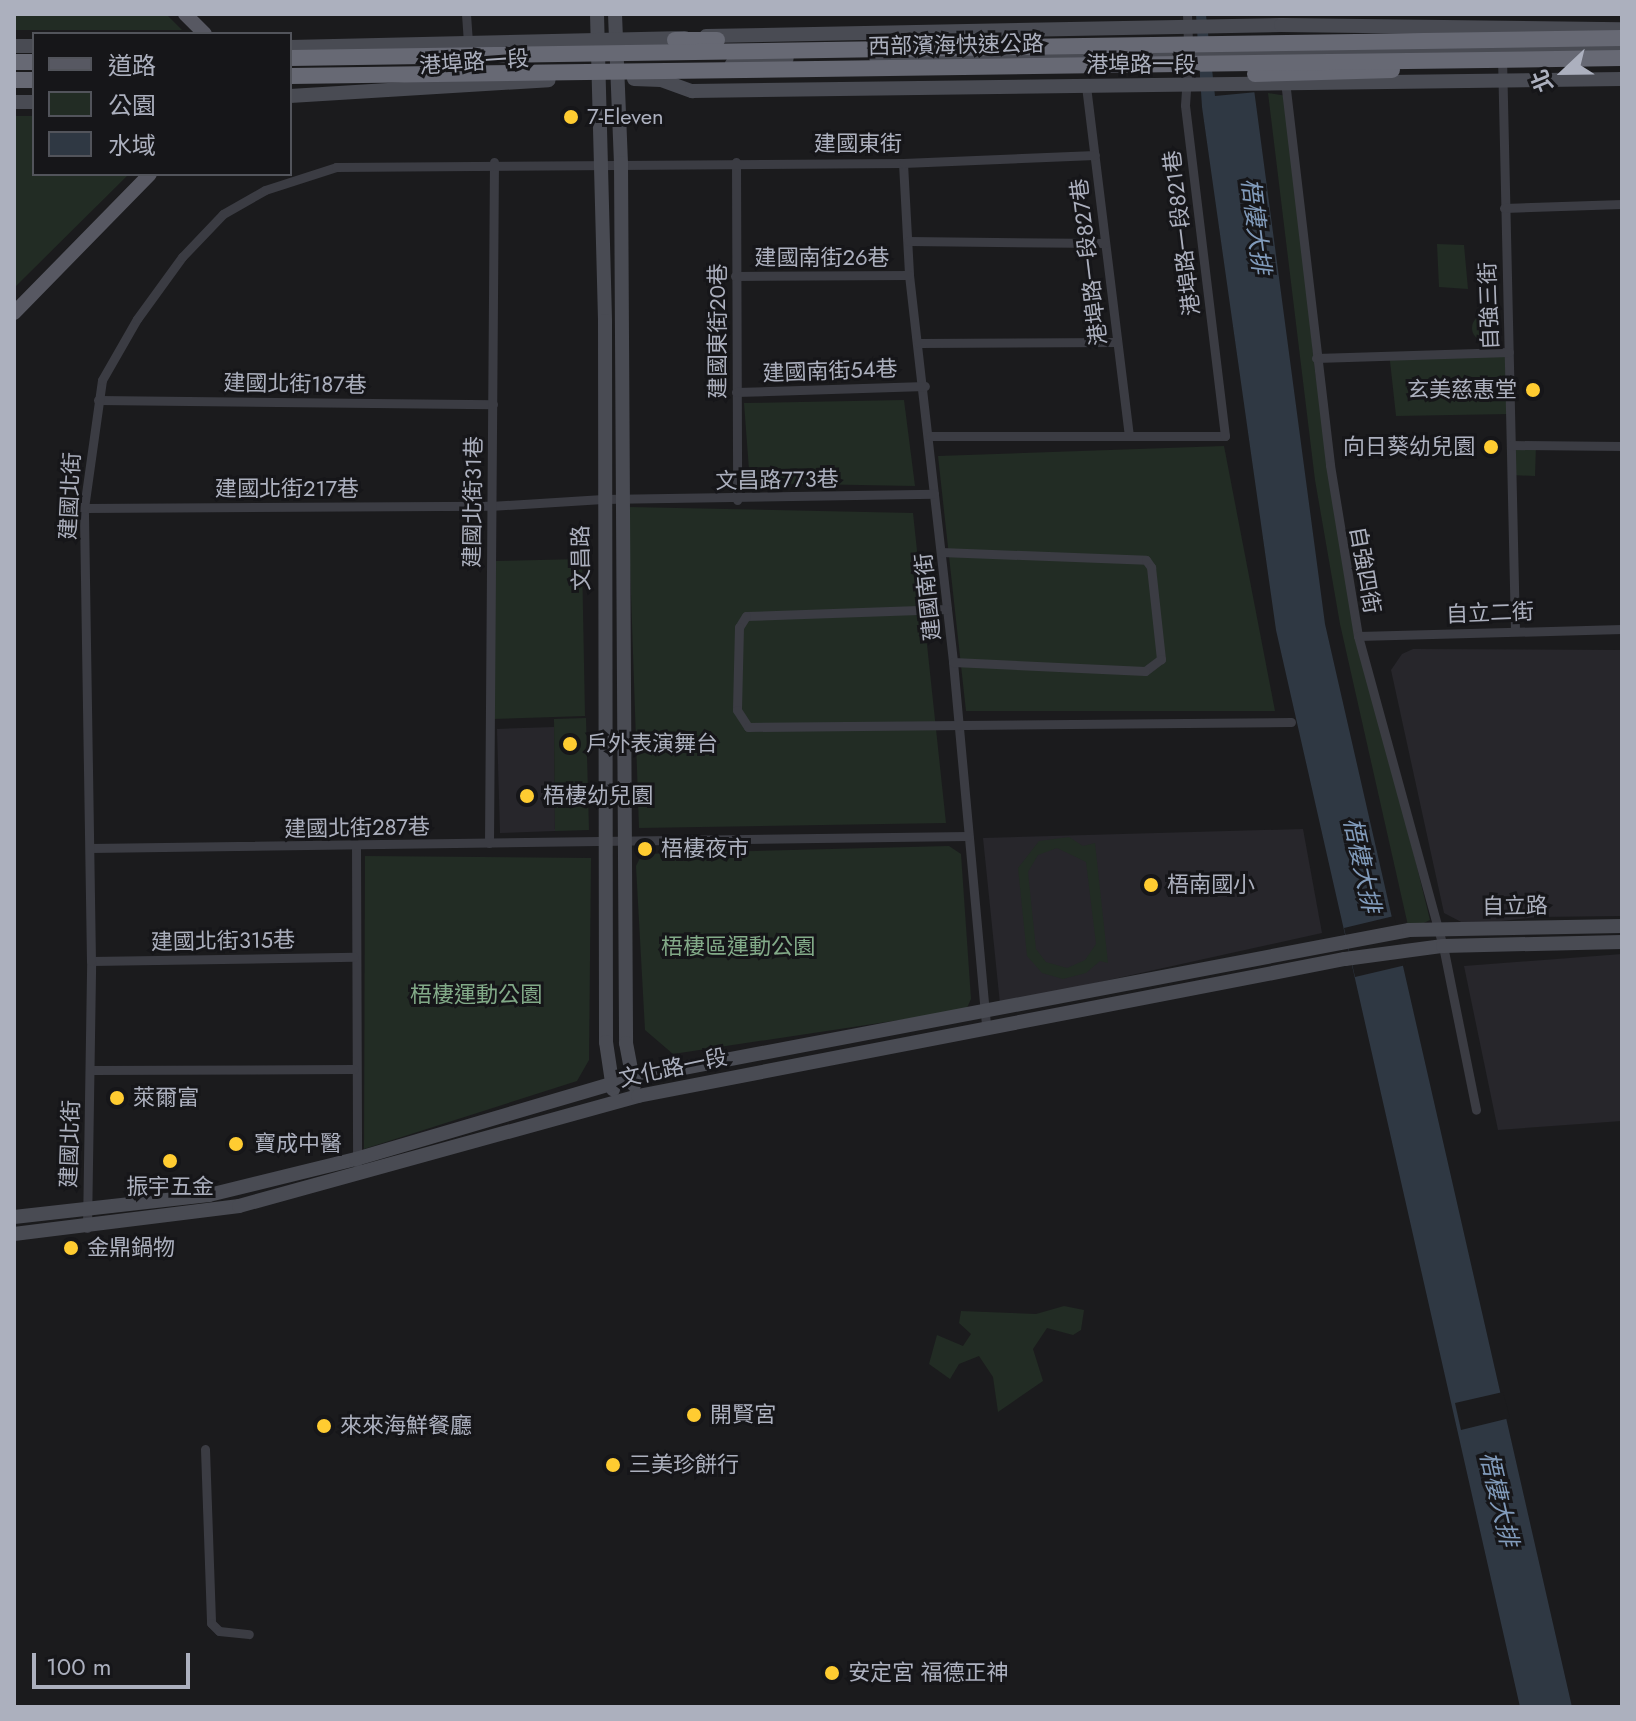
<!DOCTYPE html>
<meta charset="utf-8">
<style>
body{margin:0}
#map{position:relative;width:1636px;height:1721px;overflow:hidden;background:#1b1b1d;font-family:Jost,"Noto Sans TC",sans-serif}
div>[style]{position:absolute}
.built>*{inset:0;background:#27262b}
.green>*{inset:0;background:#222c24}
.round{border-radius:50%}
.water>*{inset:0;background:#2f3843}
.pier>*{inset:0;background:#1b1b1d}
.street>*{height:9px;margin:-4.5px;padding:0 4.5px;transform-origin:4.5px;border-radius:4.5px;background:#3b3c43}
.secondary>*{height:14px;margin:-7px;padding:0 7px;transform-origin:7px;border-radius:7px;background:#494b53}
.primary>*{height:14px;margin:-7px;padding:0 7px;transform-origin:7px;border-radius:7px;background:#575862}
.highway>*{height:16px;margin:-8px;padding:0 8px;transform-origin:8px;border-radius:8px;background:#676974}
.dots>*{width:22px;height:22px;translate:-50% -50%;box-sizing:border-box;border:4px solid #161619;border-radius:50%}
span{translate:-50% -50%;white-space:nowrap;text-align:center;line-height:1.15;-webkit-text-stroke:6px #161619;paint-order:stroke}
.street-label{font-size:22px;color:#acb0be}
.poi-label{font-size:22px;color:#acb0be}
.left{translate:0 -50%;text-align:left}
.right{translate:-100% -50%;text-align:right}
.park-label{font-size:22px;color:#82aa88}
.water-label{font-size:24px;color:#819bbb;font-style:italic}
.frame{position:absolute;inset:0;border:16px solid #acb0be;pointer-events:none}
.legend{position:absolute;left:32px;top:32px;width:260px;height:144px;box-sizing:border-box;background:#161619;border:2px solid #52545b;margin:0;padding:10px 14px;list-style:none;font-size:24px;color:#acb0be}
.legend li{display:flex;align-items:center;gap:16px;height:40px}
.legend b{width:40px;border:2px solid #52545b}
.north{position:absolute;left:1524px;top:32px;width:80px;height:80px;-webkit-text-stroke:6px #161619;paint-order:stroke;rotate:248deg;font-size:22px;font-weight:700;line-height:32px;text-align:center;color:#acb0be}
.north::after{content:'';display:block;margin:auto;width:28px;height:36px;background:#acb0be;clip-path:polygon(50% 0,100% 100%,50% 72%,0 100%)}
.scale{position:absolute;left:32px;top:1653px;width:158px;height:36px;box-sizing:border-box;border:4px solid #acb0be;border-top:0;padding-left:10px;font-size:24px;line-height:28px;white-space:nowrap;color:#acb0be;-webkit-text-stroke:6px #161619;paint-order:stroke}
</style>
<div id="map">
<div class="built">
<div style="clip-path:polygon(1413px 649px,1622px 650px,1622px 916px,1537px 917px,1467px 925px,1444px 913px,1391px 670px,1402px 654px)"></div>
<div style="clip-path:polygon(554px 727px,555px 831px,500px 833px,497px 729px)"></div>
<div style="clip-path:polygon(1303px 829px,1322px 933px,1000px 1004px,983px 838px)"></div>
<div style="clip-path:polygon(1622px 954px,1622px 1121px,1498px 1130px,1464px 966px)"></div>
</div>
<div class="green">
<div style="clip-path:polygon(14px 14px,166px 14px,182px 30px,14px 30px)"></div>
<div style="clip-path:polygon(1268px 93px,1287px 96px,1315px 371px,1356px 618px,1430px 920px,1409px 930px,1340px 624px,1315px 480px)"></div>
<div style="clip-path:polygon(14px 116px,34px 116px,34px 174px,129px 174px,14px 288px)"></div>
<div style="clip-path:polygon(1437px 244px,1464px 245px,1468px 289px,1439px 287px)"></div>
<div class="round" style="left:1472px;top:315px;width:26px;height:26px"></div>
<div style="clip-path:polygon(1389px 352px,1509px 352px,1510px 414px,1396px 416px)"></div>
<div style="clip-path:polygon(904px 400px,915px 486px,750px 483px,744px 403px)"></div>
<div style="clip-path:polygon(1511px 445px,1536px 445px,1535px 476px,1511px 475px)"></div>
<div style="clip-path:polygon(1224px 446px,1275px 711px,966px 711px,938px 456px)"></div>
<div style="clip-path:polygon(628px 507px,913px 513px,946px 823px,639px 828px)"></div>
<div style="clip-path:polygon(582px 559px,585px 716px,491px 719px,494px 561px)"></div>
<div style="clip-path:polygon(586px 718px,589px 830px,555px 831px,554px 719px)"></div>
<div style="clip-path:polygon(evenodd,1069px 837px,1083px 846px,1095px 843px,1108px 963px,1100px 961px,1086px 973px,1063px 979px,1042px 973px,1027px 956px,1018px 868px,1039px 841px,1069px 837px,1057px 848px,1086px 862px,1096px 944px,1085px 960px,1067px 968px,1046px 962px,1036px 949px,1028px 872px,1038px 855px,1057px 848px)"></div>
<div style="clip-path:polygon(949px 846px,961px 854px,971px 999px,966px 1010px,673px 1054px,645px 1030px,636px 866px,642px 854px)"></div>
<div style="clip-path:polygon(365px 856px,591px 858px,589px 1060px,577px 1081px,364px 1149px)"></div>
<div style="clip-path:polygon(1064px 1306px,1084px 1310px,1081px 1330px,1073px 1335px,1047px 1328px,1033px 1349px,1043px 1381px,998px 1412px,993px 1377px,979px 1356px,959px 1364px,950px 1379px,929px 1364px,937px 1335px,963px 1346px,971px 1334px,959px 1323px,961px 1311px,1036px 1314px)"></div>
</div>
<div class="water">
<div style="clip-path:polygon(1196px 14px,1244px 14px,1325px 624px,1572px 1707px,1520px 1707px,1276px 630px,1202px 107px)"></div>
</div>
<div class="pier">
<div style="clip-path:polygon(1248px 14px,1257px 92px,1215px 96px,1206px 15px)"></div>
<div style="clip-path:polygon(1394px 916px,1406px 965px,1355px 977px,1344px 928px)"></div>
<div style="clip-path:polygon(1503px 1392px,1510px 1418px,1461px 1430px,1455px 1403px)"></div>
</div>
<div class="street">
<div style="left:466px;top:14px;width:27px;rotate:86deg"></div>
<div style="left:1187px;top:14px;width:33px;rotate:88deg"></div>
<div style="left:1502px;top:57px;width:573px;rotate:88.7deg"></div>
<div style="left:1285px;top:81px;width:387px;rotate:83.3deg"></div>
<div style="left:1330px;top:465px;width:173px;rotate:80.7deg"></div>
<div style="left:1358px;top:636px;width:321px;rotate:74.7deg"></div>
<div style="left:1443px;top:946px;width:167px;rotate:78.6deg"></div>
<div style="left:1086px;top:86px;width:351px;rotate:83deg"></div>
<div style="left:736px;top:162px;width:338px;rotate:89.8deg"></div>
<div style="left:903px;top:163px;width:112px;rotate:86.9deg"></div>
<div style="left:909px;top:275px;width:389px;rotate:83.5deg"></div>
<div style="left:953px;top:662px;width:367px;rotate:84.8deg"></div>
<div style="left:1504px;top:208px;width:118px;rotate:-1.9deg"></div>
<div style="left:908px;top:241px;width:197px;rotate:0.6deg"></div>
<div style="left:735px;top:276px;width:174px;rotate:-0.3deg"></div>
<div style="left:918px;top:343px;width:199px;rotate:-0.3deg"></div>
<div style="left:1316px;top:358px;width:193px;rotate:-1.8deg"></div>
<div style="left:736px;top:392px;width:189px;rotate:-1.8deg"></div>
<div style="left:98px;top:400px;width:395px;rotate:0.6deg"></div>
<div style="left:930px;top:436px;width:295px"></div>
<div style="left:1225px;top:436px;width:333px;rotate:-96.9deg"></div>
<div style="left:1185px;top:105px;width:44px;rotate:-86.1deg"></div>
<div style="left:1511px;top:445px;width:111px;rotate:0.5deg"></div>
<div style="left:84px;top:508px;width:406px;rotate:-0.3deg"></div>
<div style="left:490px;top:506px;width:113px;rotate:-3.5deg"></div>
<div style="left:603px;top:499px;width:331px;rotate:-0.9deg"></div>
<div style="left:941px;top:552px;width:205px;rotate:2.2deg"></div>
<div style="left:1146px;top:560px;width:9px;rotate:54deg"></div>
<div style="left:1151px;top:567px;width:93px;rotate:83.8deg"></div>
<div style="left:1161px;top:659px;width:20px;rotate:143deg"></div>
<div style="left:1145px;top:671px;width:192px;rotate:-177.3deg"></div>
<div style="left:947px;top:609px;width:201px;rotate:178deg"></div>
<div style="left:746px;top:616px;width:13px;rotate:122deg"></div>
<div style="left:739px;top:627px;width:83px;rotate:91.4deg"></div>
<div style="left:737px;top:710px;width:20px;rotate:57deg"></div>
<div style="left:748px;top:727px;width:543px;rotate:-0.53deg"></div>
<div style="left:1358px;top:636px;width:264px;rotate:-1.5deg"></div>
<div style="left:489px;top:843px;width:681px;rotate:-89.58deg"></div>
<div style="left:356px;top:846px;width:317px;rotate:89.8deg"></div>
<div style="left:90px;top:848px;width:878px;rotate:-0.78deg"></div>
<div style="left:91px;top:961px;width:263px;rotate:-0.9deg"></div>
<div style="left:91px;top:1070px;width:263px;rotate:-0.2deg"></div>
<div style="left:87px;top:1228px;width:267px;rotate:-89.1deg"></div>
<div style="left:91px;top:961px;width:453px;rotate:-90.9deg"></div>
<div style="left:84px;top:508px;width:129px;rotate:-82deg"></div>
<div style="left:102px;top:380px;width:70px;rotate:-60.2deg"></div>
<div style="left:137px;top:319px;width:77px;rotate:-54deg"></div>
<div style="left:182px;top:257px;width:59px;rotate:-46.4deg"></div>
<div style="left:223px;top:214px;width:48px;rotate:-29.7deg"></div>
<div style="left:265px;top:190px;width:75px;rotate:-17.9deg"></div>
<div style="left:336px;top:167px;width:567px;rotate:-0.4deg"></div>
<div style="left:903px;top:163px;width:192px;rotate:-2.4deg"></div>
<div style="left:205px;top:1449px;width:174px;rotate:88deg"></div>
<div style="left:211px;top:1623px;width:11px;rotate:45deg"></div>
<div style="left:219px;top:1631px;width:30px;rotate:6deg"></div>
</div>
<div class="secondary">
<div style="left:597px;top:14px;width:307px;rotate:88.5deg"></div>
<div style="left:605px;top:321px;width:721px;rotate:89.92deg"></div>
<div style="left:606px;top:1042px;width:48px;rotate:81.5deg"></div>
<div style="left:615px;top:14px;width:149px;rotate:87.7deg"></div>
<div style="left:621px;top:163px;width:880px;rotate:89.67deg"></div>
<div style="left:626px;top:1043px;width:43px;rotate:79.2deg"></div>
<div style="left:706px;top:36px;width:575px;rotate:-1.1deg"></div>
<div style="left:1281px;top:25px;width:341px;rotate:0.7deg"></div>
<div style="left:14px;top:46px;width:20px"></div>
<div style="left:290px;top:47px;width:395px;rotate:-1.3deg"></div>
<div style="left:876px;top:57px;width:746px;rotate:-0.69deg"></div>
<div style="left:732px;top:64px;width:55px;rotate:-6.2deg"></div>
<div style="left:634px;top:79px;width:27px;rotate:2deg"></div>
<div style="left:661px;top:80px;width:33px;rotate:20deg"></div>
<div style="left:692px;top:91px;width:930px;rotate:-0.74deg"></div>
<div style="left:290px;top:96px;width:259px;rotate:-3.5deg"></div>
<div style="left:14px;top:102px;width:20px"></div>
<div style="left:14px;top:1217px;width:196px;rotate:-6.4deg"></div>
<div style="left:209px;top:1195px;width:151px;rotate:-13.8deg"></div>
<div style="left:356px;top:1159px;width:287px;rotate:-16.4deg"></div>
<div style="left:631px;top:1078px;width:792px;rotate:-10.77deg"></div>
<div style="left:1409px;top:930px;width:213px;rotate:-1.1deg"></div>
<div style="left:14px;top:1234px;width:227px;rotate:-7.1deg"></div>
<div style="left:239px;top:1206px;width:414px;rotate:-15.4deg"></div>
<div style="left:638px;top:1096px;width:720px;rotate:-10.97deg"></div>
<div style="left:1345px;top:959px;width:99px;rotate:-7.6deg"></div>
<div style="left:1443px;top:946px;width:179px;rotate:-1.3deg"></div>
</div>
<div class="primary">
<div style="left:185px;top:14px;width:28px;rotate:45deg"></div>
<div style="left:14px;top:313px;width:194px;rotate:-45.6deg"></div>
</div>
<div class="highway">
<div style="left:675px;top:40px;width:42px"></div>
<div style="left:290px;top:58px;width:1332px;rotate:-0.86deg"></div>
<div style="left:14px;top:62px;width:20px"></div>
<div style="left:1255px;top:74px;width:137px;rotate:-1.7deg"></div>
<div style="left:290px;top:76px;width:1332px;rotate:-0.77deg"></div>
<div style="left:14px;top:80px;width:20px"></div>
</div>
<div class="dots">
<div style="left:571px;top:117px;background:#ffcc31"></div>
<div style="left:1533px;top:390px;background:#ffcc31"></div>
<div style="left:1491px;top:447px;background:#ffcc31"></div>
<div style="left:570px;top:744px;background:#ffcc31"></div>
<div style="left:527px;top:796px;background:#ffcc31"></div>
<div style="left:645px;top:849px;background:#ffcc31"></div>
<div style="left:1151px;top:885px;background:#ffcc31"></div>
<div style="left:117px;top:1098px;background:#ffcc31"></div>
<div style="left:236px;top:1144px;background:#ffcc31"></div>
<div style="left:170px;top:1161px;background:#ffcc31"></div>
<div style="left:71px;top:1248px;background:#ffcc31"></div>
<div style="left:694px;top:1415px;background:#ffcc31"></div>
<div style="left:324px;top:1426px;background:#ffcc31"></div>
<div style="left:613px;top:1465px;background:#ffcc31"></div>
<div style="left:832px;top:1673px;background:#ffcc31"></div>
</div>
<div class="street-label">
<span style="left:956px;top:45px;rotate:-1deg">西部濱海快速公路</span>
<span style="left:474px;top:62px;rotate:-4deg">港埠路一段</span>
<span style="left:1141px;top:65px">港埠路一段</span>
<span style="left:858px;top:144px">建國東街</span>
<span style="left:1182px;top:233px;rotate:-97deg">港埠路一段821巷</span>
<span style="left:822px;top:258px">建國南街26巷</span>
<span style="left:1089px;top:262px;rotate:-97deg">港埠路一段827巷</span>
<span style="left:1489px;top:306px;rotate:-92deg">自強三街</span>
<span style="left:718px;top:331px;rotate:-90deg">建國東街20巷</span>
<span style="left:830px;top:371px;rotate:-2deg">建國南街54巷</span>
<span style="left:295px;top:384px;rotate:1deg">建國北街187巷</span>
<span style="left:777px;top:480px;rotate:-1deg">文昌路773巷</span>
<span style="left:287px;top:489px">建國北街217巷</span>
<span style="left:70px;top:496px;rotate:-87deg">建國北街</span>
<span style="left:473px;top:502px;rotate:-89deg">建國北街31巷</span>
<span style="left:581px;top:558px;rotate:-91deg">文昌路</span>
<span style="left:1365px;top:570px;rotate:80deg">自強四街</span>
<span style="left:928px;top:597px;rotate:-96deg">建國南街</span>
<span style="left:1490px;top:613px;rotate:-2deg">自立二街</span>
<span style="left:357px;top:828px;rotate:-1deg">建國北街287巷</span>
<span style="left:1515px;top:906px;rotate:-1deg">自立路</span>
<span style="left:223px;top:941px;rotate:-1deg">建國北街315巷</span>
<span style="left:673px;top:1068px;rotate:-12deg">文化路一段</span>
<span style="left:70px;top:1144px;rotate:-88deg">建國北街</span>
</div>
<div class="poi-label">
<span class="left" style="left:587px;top:117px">7-Eleven</span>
<span class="right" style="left:1517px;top:390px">玄美慈惠堂</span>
<span class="right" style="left:1475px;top:447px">向日葵幼兒園</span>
<span class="left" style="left:586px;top:744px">戶外表演舞台</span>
<span class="left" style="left:543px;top:796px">梧棲幼兒園</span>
<span class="left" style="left:661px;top:849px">梧棲夜市</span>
<span class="left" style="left:1167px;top:885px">梧南國小</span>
<span class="left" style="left:133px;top:1098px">萊爾富</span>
<span class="left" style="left:254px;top:1144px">寶成中醫</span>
<span style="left:170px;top:1187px">振宇五金</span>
<span class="left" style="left:87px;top:1248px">金鼎鍋物</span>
<span class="left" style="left:710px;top:1415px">開賢宮</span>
<span class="left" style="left:340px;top:1426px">來來海鮮餐廳</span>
<span class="left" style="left:629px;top:1465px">三美珍餅行</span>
<span class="left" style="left:848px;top:1673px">安定宮 福德正神</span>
</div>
<div class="park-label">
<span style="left:738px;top:947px">梧棲區運動公園</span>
<span style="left:476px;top:995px">梧棲運動公園</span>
</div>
<div class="water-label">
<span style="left:1256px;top:226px;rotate:83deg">梧棲大排</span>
<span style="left:1362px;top:865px;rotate:78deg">梧棲大排</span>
<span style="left:1499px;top:1499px;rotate:77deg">梧棲大排</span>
</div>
<div class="frame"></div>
<ul class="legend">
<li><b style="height:10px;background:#575862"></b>道路</li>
<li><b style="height:22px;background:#222c24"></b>公園</li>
<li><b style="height:22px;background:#2f3843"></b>水域</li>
</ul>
<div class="north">北</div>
<div class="scale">100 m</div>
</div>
